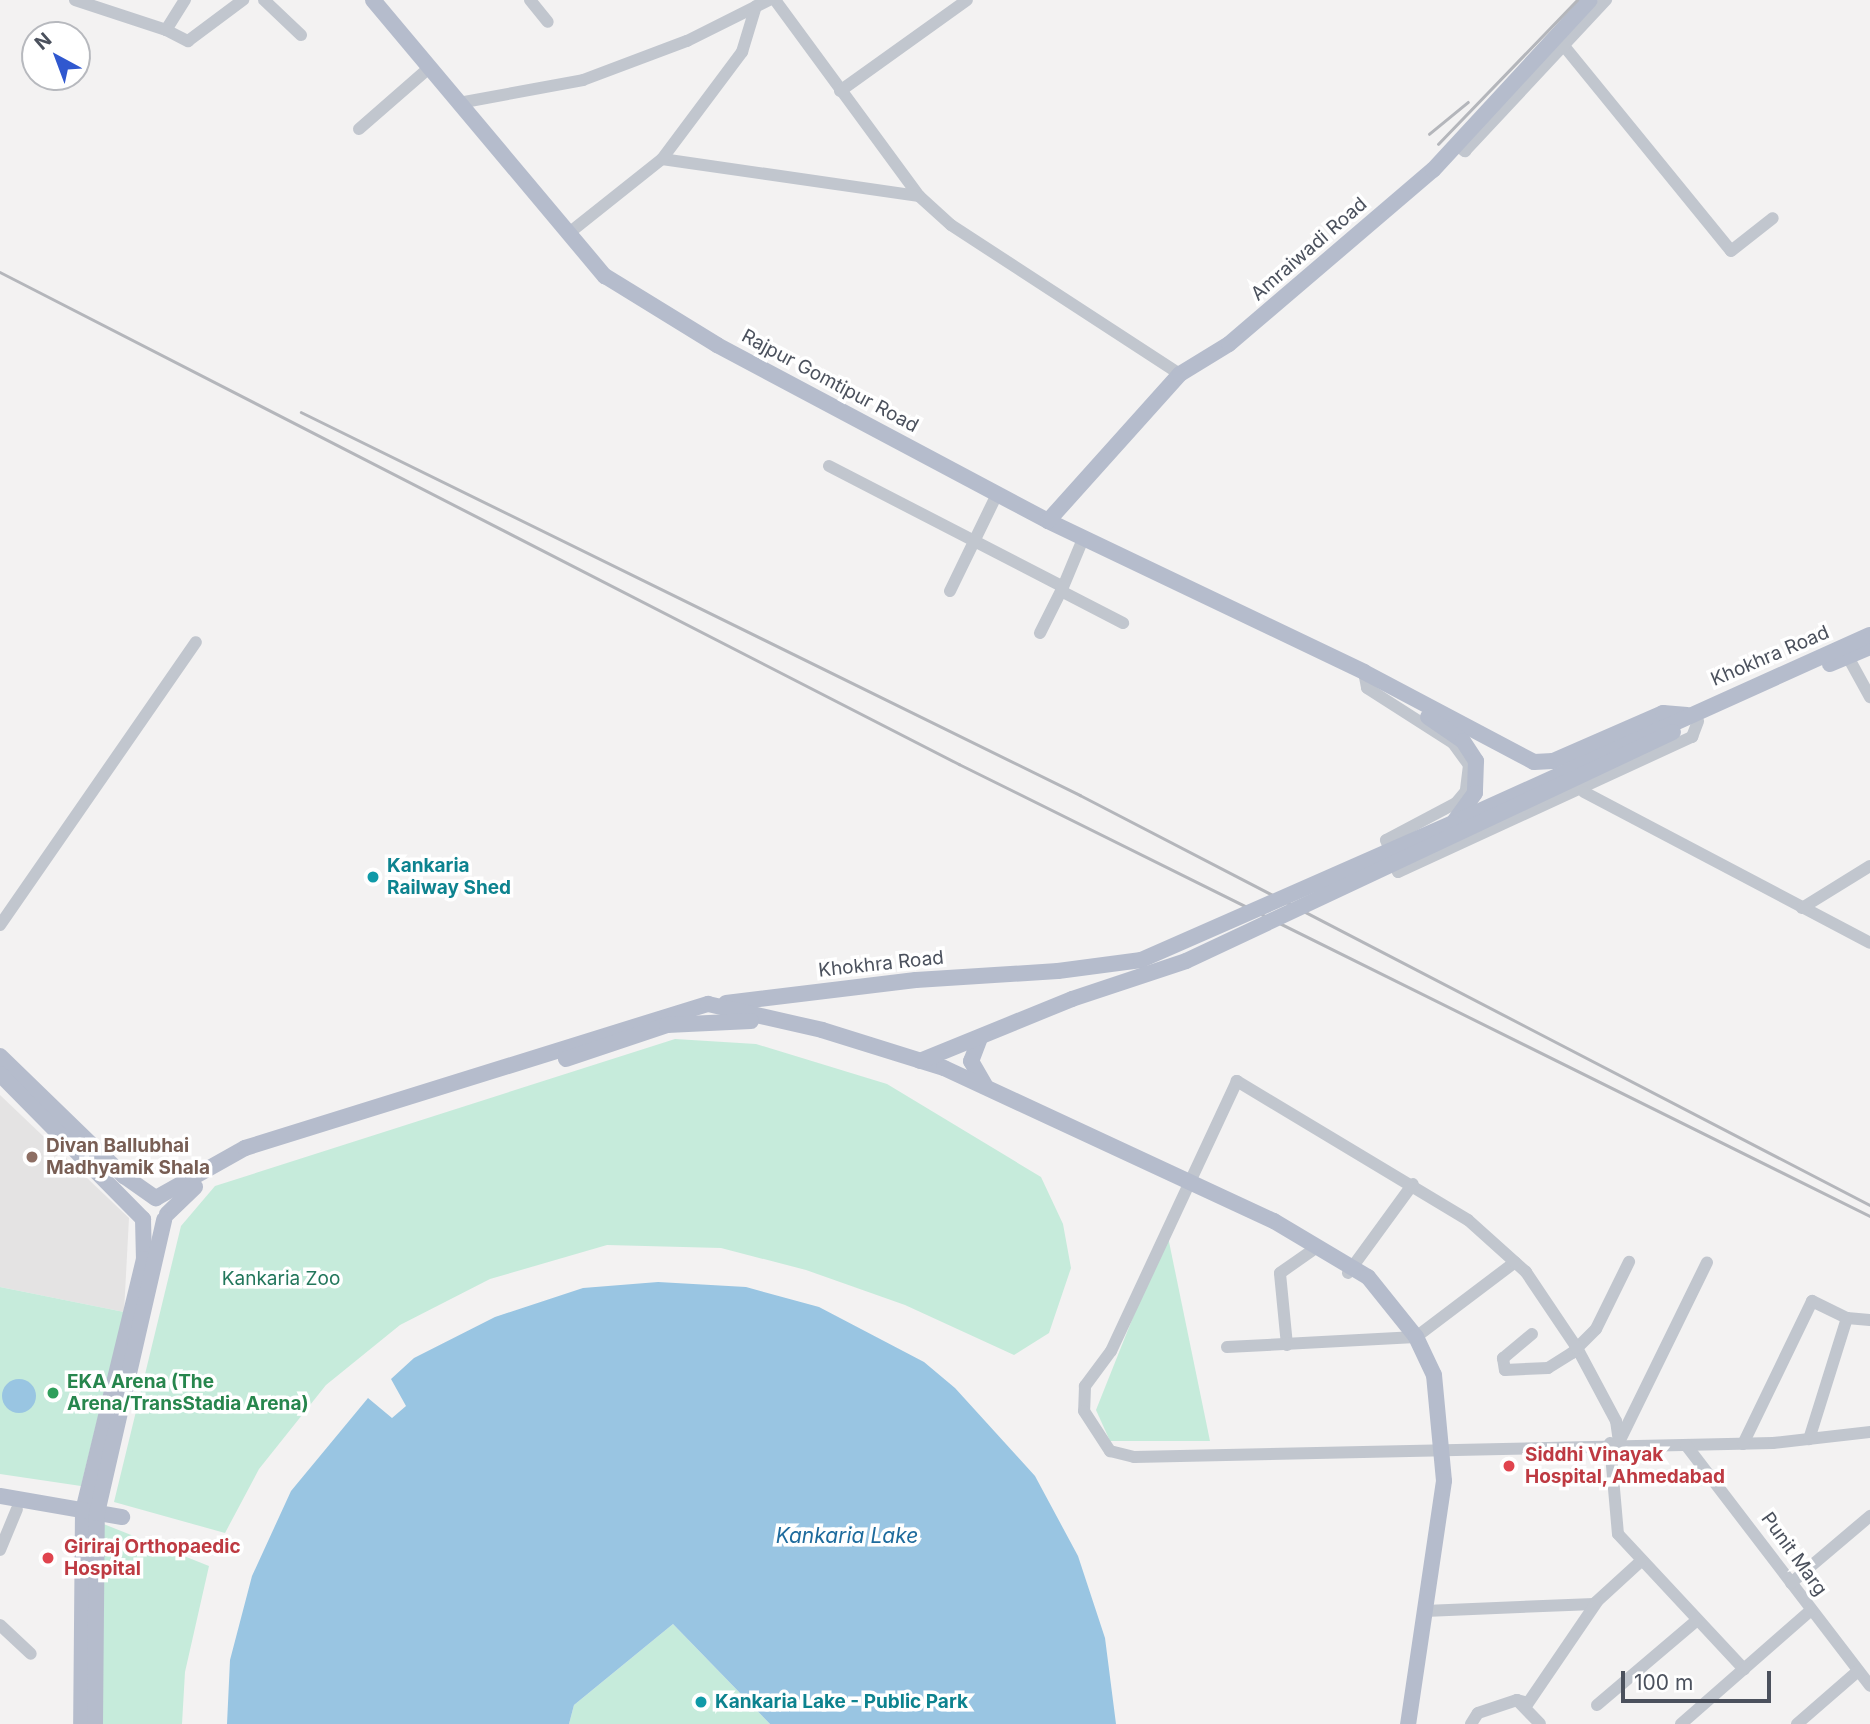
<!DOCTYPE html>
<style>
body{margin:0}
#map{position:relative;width:1870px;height:1724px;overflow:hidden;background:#f3f2f2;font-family:Inter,sans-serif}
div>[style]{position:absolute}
.education>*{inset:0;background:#e4e3e3}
.green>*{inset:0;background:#c6ebdb}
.water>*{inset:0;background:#99c5e2}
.round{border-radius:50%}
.minor>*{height:12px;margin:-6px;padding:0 6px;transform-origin:6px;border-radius:6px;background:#c1c6ce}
.major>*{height:16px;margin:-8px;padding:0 8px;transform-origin:8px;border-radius:8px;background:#b5bccc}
.rail>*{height:2.5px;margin:-1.25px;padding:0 1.25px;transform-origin:1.25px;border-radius:1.25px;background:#b4b6bb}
.major-bridge>*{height:16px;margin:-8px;padding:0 8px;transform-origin:8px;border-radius:8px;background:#b5bccc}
.dots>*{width:19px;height:19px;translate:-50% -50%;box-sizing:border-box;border:4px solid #fff;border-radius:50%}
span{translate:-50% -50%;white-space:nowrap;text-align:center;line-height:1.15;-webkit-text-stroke:7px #fff;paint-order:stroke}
.street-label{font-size:19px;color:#4b515d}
.culture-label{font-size:19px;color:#0d838f;font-weight:700}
.left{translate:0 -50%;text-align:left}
.education-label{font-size:19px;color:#785e54;font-weight:700}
.park-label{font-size:19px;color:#23775c}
.leisure-label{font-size:19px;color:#27864d;font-weight:700}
.health-label{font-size:19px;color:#be3a42;font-weight:700}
.water-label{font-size:21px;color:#1e6b9d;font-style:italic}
.north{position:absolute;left:21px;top:21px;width:70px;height:70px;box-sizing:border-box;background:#fff;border:2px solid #b7b9be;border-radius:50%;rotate:319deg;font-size:19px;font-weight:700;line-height:28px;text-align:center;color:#4b515d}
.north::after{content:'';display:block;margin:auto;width:24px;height:32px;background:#3058cf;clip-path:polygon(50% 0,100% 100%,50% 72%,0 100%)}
.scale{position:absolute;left:1621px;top:1671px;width:150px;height:32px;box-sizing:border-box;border:4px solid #4b515d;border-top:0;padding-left:9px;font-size:21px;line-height:24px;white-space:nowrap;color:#4b515d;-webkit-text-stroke:5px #fff;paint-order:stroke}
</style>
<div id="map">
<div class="education">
<div style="clip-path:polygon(0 1095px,129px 1218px,124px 1312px,0 1287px)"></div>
</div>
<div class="green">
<div style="clip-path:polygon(675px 1039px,756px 1044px,887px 1084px,1041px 1177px,1063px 1224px,1071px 1268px,1049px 1333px,1014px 1355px,905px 1305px,806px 1270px,721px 1248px,607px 1245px,490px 1279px,400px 1325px,326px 1385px,259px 1469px,225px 1533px,114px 1502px,181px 1226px,215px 1186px)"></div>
<div style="clip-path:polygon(1167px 1232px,1210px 1441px,1110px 1441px,1096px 1410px)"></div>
<div style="clip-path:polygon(0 1287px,124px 1312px,81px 1486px,0 1474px)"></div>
<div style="clip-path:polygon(96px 1521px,209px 1566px,185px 1672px,182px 1724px,101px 1724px)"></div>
<div style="clip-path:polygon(673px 1624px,770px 1724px,569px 1724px,574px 1705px)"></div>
</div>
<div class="water">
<div style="clip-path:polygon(658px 1282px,746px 1287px,819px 1307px,924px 1362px,955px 1388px,1035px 1476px,1078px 1556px,1105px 1638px,1116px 1724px,770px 1724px,673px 1624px,574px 1705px,569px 1724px,227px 1724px,230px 1660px,252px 1576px,291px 1491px,368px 1398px,392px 1418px,406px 1406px,391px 1379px,414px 1358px,495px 1317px,583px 1288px)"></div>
<div class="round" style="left:2px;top:1379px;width:34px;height:34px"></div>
</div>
<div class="minor">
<div style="left:75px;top:0;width:96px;rotate:18.2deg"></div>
<div style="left:166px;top:30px;width:36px;rotate:-58deg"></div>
<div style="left:264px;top:0;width:51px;rotate:43.4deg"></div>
<div style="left:530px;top:0;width:28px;rotate:51deg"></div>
<div style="left:775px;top:0;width:243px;rotate:53.7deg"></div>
<div style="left:919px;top:196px;width:43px;rotate:42.2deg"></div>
<div style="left:951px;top:225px;width:273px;rotate:33.1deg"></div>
<div style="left:166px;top:30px;width:25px;rotate:27deg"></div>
<div style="left:188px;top:41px;width:69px;rotate:-36.7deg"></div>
<div style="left:1564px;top:46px;width:264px;rotate:50.8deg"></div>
<div style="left:1731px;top:251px;width:53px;rotate:-38.2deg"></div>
<div style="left:840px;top:91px;width:156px;rotate:-35.6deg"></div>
<div style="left:459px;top:103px;width:126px;rotate:-10.5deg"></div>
<div style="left:583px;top:80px;width:111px;rotate:-20.6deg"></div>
<div style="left:687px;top:41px;width:92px;rotate:-26.6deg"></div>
<div style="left:359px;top:129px;width:93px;rotate:-41.1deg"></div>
<div style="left:1458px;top:146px;width:9px;rotate:36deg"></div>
<div style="left:1465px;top:151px;width:207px;rotate:-47deg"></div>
<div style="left:662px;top:159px;width:260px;rotate:8.2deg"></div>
<div style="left:569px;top:233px;width:119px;rotate:-38.5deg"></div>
<div style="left:662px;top:159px;width:134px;rotate:-53.2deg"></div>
<div style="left:742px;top:52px;width:48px;rotate:-73.1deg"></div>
<div style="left:829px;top:466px;width:263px;rotate:27.3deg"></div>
<div style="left:1063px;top:587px;width:52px;rotate:-67.4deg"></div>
<div style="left:950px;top:591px;width:108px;rotate:-64.1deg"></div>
<div style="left:1061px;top:591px;width:70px;rotate:27.3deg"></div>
<div style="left:1040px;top:633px;width:51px;rotate:-63.4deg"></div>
<div style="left:1848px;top:657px;width:46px;rotate:61.2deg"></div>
<div style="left:1364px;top:672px;width:16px;rotate:79deg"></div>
<div style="left:1367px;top:688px;width:102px;rotate:32.6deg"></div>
<div style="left:1453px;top:743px;width:27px;rotate:54deg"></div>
<div style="left:1469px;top:765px;width:26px;rotate:97deg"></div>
<div style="left:1466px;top:791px;width:16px;rotate:130deg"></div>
<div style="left:1456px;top:803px;width:79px;rotate:152.1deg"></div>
<div style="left:1386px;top:840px;width:34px;rotate:69deg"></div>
<div style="left:1398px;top:872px;width:324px;rotate:-24.7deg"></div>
<div style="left:1692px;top:737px;width:17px;rotate:-69deg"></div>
<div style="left:1584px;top:792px;width:323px;rotate:27.8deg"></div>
<div style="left:1802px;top:908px;width:80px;rotate:-31.7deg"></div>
<div style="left:0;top:925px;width:344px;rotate:-55.3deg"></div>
<div style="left:1348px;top:1273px;width:110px;rotate:-53.9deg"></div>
<div style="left:1847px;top:1318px;width:23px;rotate:5deg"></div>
<div style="left:1532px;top:1334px;width:38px;rotate:140deg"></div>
<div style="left:1503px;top:1358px;width:12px;rotate:81deg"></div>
<div style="left:1505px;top:1370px;width:43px;rotate:-2.7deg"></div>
<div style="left:1548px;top:1368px;width:28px;rotate:-32deg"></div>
<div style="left:1572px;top:1353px;width:34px;rotate:-45deg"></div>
<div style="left:1596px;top:1329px;width:75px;rotate:-63.8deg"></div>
<div style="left:1287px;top:1345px;width:72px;rotate:-95.6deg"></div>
<div style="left:1280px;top:1273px;width:39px;rotate:-35deg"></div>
<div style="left:1227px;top:1347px;width:189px;rotate:-3deg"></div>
<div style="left:1416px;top:1337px;width:124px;rotate:-37.1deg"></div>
<div style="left:1619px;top:1442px;width:21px;rotate:-98deg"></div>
<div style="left:1616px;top:1421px;width:83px;rotate:-118.1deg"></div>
<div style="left:1577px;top:1348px;width:92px;rotate:-123.9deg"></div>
<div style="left:1526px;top:1272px;width:78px;rotate:-138.1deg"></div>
<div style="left:1468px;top:1220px;width:270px;rotate:-149deg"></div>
<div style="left:1237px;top:1081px;width:298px;rotate:115deg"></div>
<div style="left:1111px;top:1351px;width:44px;rotate:126.6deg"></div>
<div style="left:1085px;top:1386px;width:25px;rotate:92deg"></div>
<div style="left:1084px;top:1411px;width:48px;rotate:57deg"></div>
<div style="left:1110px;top:1451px;width:25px;rotate:14deg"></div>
<div style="left:1134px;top:1457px;width:639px;rotate:-1.26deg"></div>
<div style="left:1773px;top:1443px;width:98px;rotate:-6.5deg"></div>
<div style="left:1619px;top:1442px;width:200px;rotate:-63.9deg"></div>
<div style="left:1610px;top:1443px;width:91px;rotate:85deg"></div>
<div style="left:1618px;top:1534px;width:185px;rotate:47deg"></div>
<div style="left:1743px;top:1444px;width:159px;rotate:-64.2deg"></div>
<div style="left:1812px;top:1301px;width:39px;rotate:26deg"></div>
<div style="left:1847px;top:1318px;width:127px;rotate:107.4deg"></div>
<div style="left:1686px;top:1445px;width:303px;rotate:52.6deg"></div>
<div style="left:0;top:1550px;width:44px;rotate:-67.5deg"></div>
<div style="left:1791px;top:1583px;width:104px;rotate:-40.3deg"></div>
<div style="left:1425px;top:1611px;width:169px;rotate:-2.4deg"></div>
<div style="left:1594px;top:1604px;width:62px;rotate:-42.4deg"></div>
<div style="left:0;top:1625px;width:42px;rotate:43.1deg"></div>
<div style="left:1517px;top:1700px;width:11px;rotate:15deg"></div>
<div style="left:1528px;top:1703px;width:122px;rotate:-55.7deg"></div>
<div style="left:1597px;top:1705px;width:130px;rotate:-40.3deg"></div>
<div style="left:1471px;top:1724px;width:13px;rotate:-58deg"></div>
<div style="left:1478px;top:1713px;width:41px;rotate:-18.4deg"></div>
<div style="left:1517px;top:1700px;width:33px;rotate:46deg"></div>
<div style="left:1681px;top:1724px;width:173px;rotate:-41.2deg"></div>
<div style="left:1797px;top:1724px;width:81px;rotate:-41deg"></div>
</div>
<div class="major">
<div style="left:373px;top:0;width:361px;rotate:50deg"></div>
<div style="left:605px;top:276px;width:132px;rotate:31.6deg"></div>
<div style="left:717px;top:345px;width:375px;rotate:28deg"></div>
<div style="left:1048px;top:521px;width:350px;rotate:25.5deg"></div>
<div style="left:1364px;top:672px;width:192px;rotate:27.9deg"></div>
<div style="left:1534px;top:762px;width:19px;rotate:-3deg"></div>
<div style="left:1553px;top:761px;width:120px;rotate:-23.6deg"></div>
<div style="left:1663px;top:713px;width:24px;rotate:5deg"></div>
<div style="left:1048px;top:521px;width:198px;rotate:-48.1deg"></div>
<div style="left:1180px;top:374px;width:57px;rotate:-31.5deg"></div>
<div style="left:1229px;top:344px;width:268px;rotate:-40.5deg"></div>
<div style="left:1433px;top:170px;width:231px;rotate:-47.3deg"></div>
<div style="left:1830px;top:664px;width:43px;rotate:-23deg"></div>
<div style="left:1428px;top:717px;width:42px;rotate:34.4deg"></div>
<div style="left:1463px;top:741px;width:24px;rotate:57deg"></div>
<div style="left:1476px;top:761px;width:32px;rotate:92deg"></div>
<div style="left:1475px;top:793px;width:34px;rotate:126deg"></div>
<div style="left:1453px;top:823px;width:457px;rotate:-24.3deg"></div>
<div style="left:726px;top:1003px;width:191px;rotate:-6.9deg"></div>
<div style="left:916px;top:980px;width:142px;rotate:-3.6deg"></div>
<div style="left:980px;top:1038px;width:25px;rotate:111deg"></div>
<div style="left:971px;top:1061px;width:28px;rotate:60deg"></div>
<div style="left:0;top:1056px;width:173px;rotate:44.1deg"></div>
<div style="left:124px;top:1176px;width:39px;rotate:35deg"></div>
<div style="left:156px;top:1198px;width:102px;rotate:-29.3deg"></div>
<div style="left:245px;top:1148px;width:485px;rotate:-17.3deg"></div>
<div style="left:708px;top:1004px;width:117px;rotate:12.8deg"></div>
<div style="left:822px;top:1030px;width:128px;rotate:17.3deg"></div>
<div style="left:944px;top:1068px;width:364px;rotate:24.9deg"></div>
<div style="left:1274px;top:1221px;width:109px;rotate:30.8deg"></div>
<div style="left:1368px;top:1277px;width:77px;rotate:51.3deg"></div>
<div style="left:1416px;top:1337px;width:42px;rotate:64.7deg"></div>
<div style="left:1434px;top:1375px;width:106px;rotate:84.6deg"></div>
<div style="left:1444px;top:1481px;width:246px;rotate:98.4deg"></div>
<div style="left:566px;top:1059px;width:107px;rotate:-18.6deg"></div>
<div style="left:667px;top:1025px;width:84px;rotate:-2.7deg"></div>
<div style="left:920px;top:1061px;width:164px;rotate:-22.2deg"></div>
<div style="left:0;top:1074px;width:204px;rotate:45.4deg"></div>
<div style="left:143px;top:1219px;width:40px;rotate:88.6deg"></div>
<div style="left:144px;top:1259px;width:259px;rotate:103.6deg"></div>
<div style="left:83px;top:1511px;width:213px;rotate:90.5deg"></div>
<div style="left:167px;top:1214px;width:39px;rotate:-44deg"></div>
<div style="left:0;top:1496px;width:124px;rotate:9.8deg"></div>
<div style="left:95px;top:1724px;width:211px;rotate:-89.5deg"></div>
<div style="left:97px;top:1513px;width:301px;rotate:-77.1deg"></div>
</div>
<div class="rail">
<div style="left:1429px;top:134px;width:50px;rotate:-39.4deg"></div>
<div style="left:1438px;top:144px;width:200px;rotate:-46deg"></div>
<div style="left:0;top:272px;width:1078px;rotate:27.16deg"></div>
<div style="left:959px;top:764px;width:1017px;rotate:26.39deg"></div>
<div style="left:301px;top:412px;width:868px;rotate:26.18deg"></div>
<div style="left:1080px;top:795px;width:890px;rotate:27.43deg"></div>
</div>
<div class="major-bridge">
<div style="left:1058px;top:971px;width:84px;rotate:-7.5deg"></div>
<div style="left:1141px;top:960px;width:341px;rotate:-23.7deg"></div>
<div style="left:1072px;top:999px;width:120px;rotate:-18.4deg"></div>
<div style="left:1186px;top:961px;width:538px;rotate:-25.18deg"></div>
</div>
<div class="dots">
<div style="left:373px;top:877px;background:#0f9aa8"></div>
<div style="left:32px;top:1157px;background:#8d6e63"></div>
<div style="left:53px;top:1393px;background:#2e9e5b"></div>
<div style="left:1509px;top:1466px;background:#e0444e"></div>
<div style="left:48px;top:1558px;background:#e0444e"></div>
<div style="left:701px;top:1702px;background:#0f9aa8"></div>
</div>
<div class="street-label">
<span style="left:1309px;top:249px;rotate:-41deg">Amraiwadi Road</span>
<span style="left:830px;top:381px;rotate:28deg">Rajpur Gomtipur Road</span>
<span style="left:1770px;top:656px;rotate:-23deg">Khokhra Road</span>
<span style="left:881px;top:964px;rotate:-6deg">Khokhra Road</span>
<span style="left:1794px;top:1554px;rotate:54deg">Punit Marg</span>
</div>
<div class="culture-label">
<span class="left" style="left:387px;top:877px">Kankaria<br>Railway Shed</span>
<span class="left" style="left:715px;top:1702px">Kankaria Lake - Public Park</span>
</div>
<div class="education-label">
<span class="left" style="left:46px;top:1157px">Divan Ballubhai<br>Madhyamik Shala</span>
</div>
<div class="park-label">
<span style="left:281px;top:1279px">Kankaria Zoo</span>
</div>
<div class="leisure-label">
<span class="left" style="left:67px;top:1393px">EKA Arena (The<br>Arena/TransStadia Arena)</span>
</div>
<div class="health-label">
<span class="left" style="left:1525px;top:1466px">Siddhi Vinayak<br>Hospital, Ahmedabad</span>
<span class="left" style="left:64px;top:1558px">Giriraj Orthopaedic<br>Hospital</span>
</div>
<div class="water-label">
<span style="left:847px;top:1536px">Kankaria Lake</span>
</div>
<div class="north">N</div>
<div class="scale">100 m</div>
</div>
